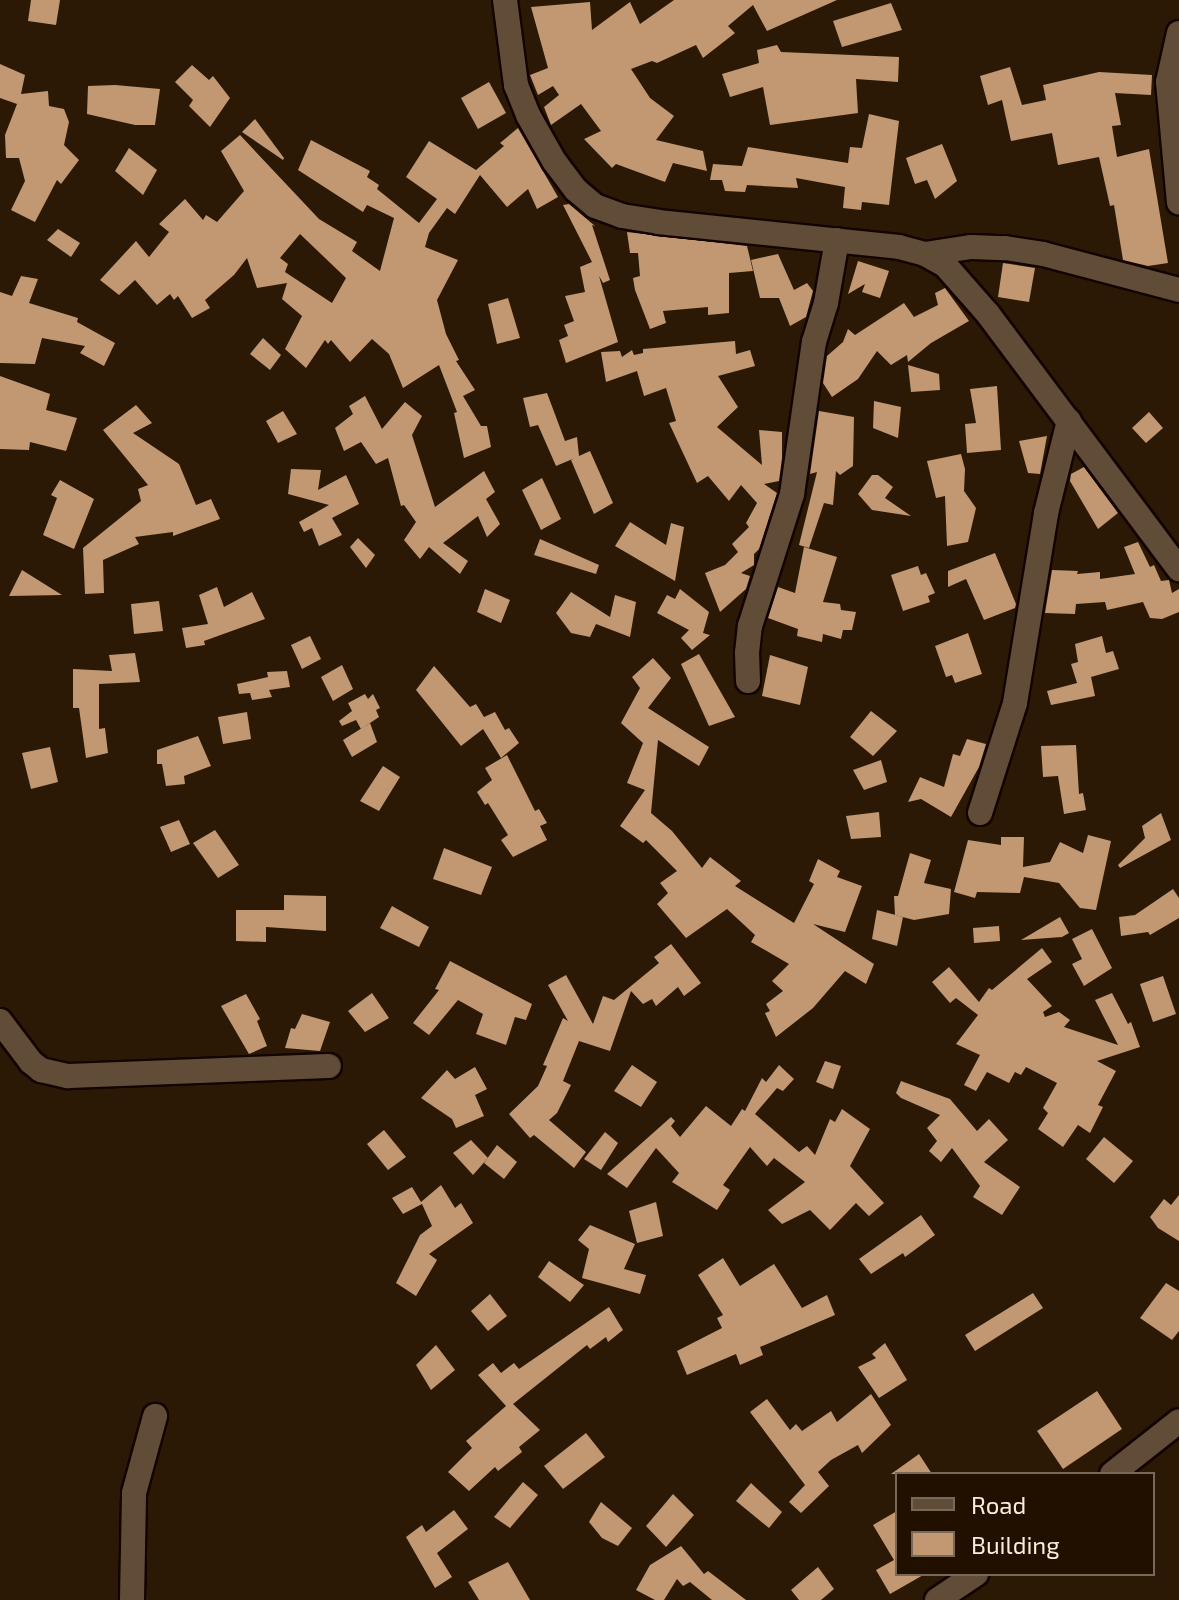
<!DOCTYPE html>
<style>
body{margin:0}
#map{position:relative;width:1179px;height:1600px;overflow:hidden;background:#2b1906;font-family:"Exo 2",sans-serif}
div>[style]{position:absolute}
.building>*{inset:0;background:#c19872}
.roads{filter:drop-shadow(2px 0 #130400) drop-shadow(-2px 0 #130400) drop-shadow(0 2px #130400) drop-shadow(0 -2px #130400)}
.minor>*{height:24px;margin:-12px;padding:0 12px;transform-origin:12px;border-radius:12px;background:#614c38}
span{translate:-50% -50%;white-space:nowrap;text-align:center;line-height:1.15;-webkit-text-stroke:8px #211000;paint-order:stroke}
.legend{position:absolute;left:895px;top:1472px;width:260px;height:104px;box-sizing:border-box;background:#211000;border:2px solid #77685a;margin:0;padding:10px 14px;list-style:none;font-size:24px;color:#f9ece0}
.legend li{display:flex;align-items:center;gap:16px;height:40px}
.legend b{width:40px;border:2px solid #77685a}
</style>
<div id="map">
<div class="building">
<div style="clip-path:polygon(31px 0,60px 0,56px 25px,28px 21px)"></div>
<div style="clip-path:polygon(674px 0,837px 0,767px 31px,753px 5px,728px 26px,735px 33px,703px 58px,696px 45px,657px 63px,652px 61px,631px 69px,650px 98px,674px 116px,656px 140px,703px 151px,707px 171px,673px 163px,665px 182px,616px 164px,612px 168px,584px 139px,601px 131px,581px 104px,551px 125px,544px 107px,559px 95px,553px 86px,538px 95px,530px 75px,548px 68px,531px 7px,590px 2px,592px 30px,630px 2px,640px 24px)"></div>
<div style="clip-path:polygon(891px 3px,902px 30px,842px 47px,833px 21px)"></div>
<div style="clip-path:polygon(777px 45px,781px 52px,899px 57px,898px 82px,856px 79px,858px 113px,770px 125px,763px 87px,730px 97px,722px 74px,759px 63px,757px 50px)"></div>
<div style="clip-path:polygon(0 64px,25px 75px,21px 94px,48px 91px,49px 106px,64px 109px,69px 122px,64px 145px,79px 160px,61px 184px,57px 180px,35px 222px,11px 210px,25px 181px,19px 158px,6px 158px,5px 135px,17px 104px,0 98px)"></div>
<div style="clip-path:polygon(192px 65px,209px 80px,213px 76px,230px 98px,210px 127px,189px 106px,193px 100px,175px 82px)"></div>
<div style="clip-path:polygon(1010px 67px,1022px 105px,1046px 100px,1043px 85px,1099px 72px,1152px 75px,1151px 95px,1115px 93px,1121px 125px,1112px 126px,1117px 157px,1149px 149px,1168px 263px,1148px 266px,1123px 260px,1114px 205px,1110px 206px,1099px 157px,1058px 165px,1052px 133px,1011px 141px,1002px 100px,988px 105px,980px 76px)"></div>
<div style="clip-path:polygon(489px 82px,506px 113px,478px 129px,461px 98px)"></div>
<div style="clip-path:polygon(115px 85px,160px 89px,155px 125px,135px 125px,87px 114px,88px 86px)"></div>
<div style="clip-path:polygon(869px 114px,899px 121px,889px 205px,862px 202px,861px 210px,843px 208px,845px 187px,796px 178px,798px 188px,747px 185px,745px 192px,725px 191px,722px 180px,710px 180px,713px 164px,742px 166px,748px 147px,848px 163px,850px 147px,862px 148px)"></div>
<div style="clip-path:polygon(255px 119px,284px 158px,283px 160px,242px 132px)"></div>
<div style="clip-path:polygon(evenodd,518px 128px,558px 197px,537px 209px,528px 189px,507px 207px,480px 175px,455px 214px,447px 208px,429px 233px,425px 247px,458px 260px,437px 300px,446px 334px,459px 360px,456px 361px,475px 390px,463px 396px,481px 426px,487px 426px,491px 447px,464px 458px,454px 413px,457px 412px,439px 365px,403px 388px,389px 354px,372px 339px,350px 362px,331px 340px,328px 344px,325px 340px,306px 368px,285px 349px,302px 316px,282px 299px,287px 283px,257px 288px,247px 258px,234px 275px,205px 300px,210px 308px,192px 318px,178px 296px,174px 300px,170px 294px,157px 305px,135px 280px,119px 295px,100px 280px,136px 241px,149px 257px,169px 232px,159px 224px,185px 199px,203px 220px,206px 215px,217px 222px,244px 191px,221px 151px,240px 135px,319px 219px,357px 242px,352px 251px,380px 271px,394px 218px,367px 205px,363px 212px,298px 170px,311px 140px,370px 171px,367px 177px,379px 185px,377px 189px,419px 223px,437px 199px,406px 177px,429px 141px,476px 170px,504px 146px,500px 143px,518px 128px,300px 234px,346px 278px,332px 303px,285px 272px,288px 264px,280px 258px,300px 234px)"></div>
<div style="clip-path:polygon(942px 144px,957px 181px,935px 199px,927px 180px,915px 184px,906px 158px)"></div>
<div style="clip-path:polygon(129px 148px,157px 170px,143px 195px,115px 171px)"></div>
<div style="clip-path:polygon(569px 204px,595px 226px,592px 225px,610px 280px,603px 283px,599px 276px,618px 342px,566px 363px,559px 340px,568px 336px,564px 325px,574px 321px,565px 296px,585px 292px,580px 267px,592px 262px,563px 205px)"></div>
<div style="clip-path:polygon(58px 229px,80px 243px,71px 257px,47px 240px)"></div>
<div style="clip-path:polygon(627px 232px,747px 246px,753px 271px,729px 273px,729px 313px,708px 315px,708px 307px,663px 311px,666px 323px,650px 329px,635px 290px,633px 278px,640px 276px,638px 253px,630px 253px)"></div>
<div style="clip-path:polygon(778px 254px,794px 290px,807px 283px,813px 291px,806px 317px,790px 326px,779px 298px,760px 298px,751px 260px)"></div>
<div style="clip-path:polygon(858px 261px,889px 271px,880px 298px,862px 292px,865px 284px,848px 294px)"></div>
<div style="clip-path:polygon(1003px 263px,1035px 268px,1029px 302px,998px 297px)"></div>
<div style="clip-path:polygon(21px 276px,38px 279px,29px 303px,78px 318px,77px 322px,115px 343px,104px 366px,80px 353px,85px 346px,42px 338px,35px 364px,0 363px,0 292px,12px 296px)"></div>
<div style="clip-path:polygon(945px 288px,969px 321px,931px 343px,908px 362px,907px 355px,891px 365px,877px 351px,858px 379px,832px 397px,823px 383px,827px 356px,843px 342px,848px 329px,855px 335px,904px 303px,914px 317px,938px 305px,935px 293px)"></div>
<div style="clip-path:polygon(508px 298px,520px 338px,497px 344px,488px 304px)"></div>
<div style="clip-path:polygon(263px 338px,281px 355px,270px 370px,250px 354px)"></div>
<div style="clip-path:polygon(735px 341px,736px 354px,750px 350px,755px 366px,718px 376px,738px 407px,717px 427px,762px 465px,759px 430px,782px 432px,782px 458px,779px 481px,764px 484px,777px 493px,759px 549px,754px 554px,754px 565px,741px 573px,750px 576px,746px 589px,720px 612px,705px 573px,725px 565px,738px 552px,732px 544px,749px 527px,746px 523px,757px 503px,741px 485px,729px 501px,708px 476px,697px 483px,669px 423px,676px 421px,666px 388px,644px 396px,637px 371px,606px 382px,601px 352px,620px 351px,622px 357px,632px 350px,634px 355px,643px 353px,643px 349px)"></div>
<div style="clip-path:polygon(908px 365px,939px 374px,940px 390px,911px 392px)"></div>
<div style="clip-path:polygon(0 376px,50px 394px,46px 410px,77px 418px,66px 451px,30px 442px,29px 450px,0 449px)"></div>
<div style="clip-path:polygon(997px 386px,1001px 450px,967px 453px,965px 424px,976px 423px,970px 389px)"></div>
<div style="clip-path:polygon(547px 393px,565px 441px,577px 437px,579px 456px,590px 451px,613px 503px,594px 514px,571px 460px,575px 458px,556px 466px,538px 425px,530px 427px,523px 398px)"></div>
<div style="clip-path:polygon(365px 396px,382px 429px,405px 402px,422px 416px,412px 435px,435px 507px,484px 471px,495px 492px,486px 499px,500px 524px,487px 537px,478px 516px,443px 543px,468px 561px,460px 574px,429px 547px,420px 559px,404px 540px,416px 522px,404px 505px,401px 506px,388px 458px,376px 464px,361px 442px,344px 451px,335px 428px,353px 414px,349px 406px)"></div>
<div style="clip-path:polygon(874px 401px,901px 407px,898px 438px,873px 428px)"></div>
<div style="clip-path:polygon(136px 405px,152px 423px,133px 433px,179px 464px,196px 505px,211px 499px,220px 519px,173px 536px,173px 532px,135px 537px,139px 544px,103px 560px,104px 593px,85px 594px,83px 548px,141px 501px,138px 489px,148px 485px,103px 430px)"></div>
<div style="clip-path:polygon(283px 411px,297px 434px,278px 443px,266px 421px)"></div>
<div style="clip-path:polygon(819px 411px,854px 417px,853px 466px,840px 475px,836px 471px,833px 505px,824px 503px,809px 548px,799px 545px,817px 472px,810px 474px)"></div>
<div style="clip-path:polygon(1149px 412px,1163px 428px,1146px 443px,1132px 428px)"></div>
<div style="clip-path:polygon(1047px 436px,1040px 474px,1028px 473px,1019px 441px)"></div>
<div style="clip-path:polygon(961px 454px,965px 469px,964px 491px,976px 508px,968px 542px,947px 546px,945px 496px,936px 498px,927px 461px)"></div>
<div style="clip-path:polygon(1084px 467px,1118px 513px,1098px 529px,1070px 481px,1071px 474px)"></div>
<div style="clip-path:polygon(291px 469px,321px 470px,318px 490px,346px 475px,359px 504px,332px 518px,342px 535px,319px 546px,312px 528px,304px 532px,299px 522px,329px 505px,288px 494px)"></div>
<div style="clip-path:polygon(872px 475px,878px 475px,893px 487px,885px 498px,911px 516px,872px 510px,858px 494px)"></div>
<div style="clip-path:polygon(542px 478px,561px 519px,541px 530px,522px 490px)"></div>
<div style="clip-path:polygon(60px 480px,94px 499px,74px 549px,43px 535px,57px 498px,51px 495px)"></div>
<div style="clip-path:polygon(630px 522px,666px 545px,671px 523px,684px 527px,675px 581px,615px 546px)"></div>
<div style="clip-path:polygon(358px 538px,375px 555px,366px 568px,350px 547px)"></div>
<div style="clip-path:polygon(540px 539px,599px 565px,596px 574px,534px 555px)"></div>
<div style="clip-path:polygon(1138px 542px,1150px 567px,1154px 565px,1161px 581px,1169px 580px,1172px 593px,1179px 589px,1179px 612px,1162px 619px,1150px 618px,1143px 602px,1107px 610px,1105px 602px,1076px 604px,1075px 614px,1045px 613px,1052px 570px,1078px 571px,1077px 574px,1100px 572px,1100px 579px,1135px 574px,1124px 547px)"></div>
<div style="clip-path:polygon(804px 547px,837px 557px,823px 602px,840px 604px,841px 610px,856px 612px,852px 630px,843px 630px,841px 639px,823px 634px,822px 642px,797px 636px,798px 629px,768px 618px,778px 587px,795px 593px)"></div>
<div style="clip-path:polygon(995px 553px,1016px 604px,1015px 608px,984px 620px,966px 579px,948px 587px,948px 571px)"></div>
<div style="clip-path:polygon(918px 566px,921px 575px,926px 573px,935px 593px,928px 596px,930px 602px,903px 611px,891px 575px)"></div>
<div style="clip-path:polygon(22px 570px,62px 595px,9px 596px)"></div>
<div style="clip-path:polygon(217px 587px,224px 607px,252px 592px,265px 619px,204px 641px,205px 645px,186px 648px,182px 628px,208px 624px,199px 595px)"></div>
<div style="clip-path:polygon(485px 589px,510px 600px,501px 623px,477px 612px)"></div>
<div style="clip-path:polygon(680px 589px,709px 612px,703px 633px,710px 635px,692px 650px,681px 638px,689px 630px,657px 613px,667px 595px,675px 599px)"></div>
<div style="clip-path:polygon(571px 592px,610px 617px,615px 595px,636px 602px,630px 637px,596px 624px,590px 637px,571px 633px,556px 613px)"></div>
<div style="clip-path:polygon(159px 601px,163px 631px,134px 634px,131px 604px)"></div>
<div style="clip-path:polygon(968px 633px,982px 674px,955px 683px,952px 675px,946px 677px,935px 646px)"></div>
<div style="clip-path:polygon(310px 636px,321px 659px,302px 669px,291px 645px)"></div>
<div style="clip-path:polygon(1102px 636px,1106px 653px,1113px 651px,1119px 669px,1091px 677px,1095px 696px,1051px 705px,1047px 691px,1077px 683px,1071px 664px,1078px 662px,1075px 644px)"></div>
<div style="clip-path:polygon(135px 653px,140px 682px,99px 684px,99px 729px,105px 728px,108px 753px,86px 758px,79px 708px,73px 708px,73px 669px,112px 671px,109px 655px)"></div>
<div style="clip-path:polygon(699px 654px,735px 717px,709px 726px,681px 664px)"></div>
<div style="clip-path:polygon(770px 655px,808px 667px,800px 705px,762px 696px)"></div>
<div style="clip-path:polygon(653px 658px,671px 678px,648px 708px,709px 747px,699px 766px,658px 740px,651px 813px,672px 831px,702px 868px,710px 857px,741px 881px,735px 886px,794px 923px,814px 884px,809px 881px,818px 859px,840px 871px,837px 877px,862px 886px,845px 932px,813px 924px,874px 964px,866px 984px,845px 971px,813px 1008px,776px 1037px,765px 1013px,770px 1011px,766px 1004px,783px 991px,772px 981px,789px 964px,751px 942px,755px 935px,727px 909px,686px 938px,657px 904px,668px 893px,660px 883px,677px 871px,646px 840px,643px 843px,620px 826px,645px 790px,627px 783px,643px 743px,621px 723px,640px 688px,632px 677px)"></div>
<div style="clip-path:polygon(342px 665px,353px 689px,333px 701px,321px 677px)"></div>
<div style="clip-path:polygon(434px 666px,470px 707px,476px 704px,484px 717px,495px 712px,505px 730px,509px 728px,519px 743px,501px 758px,483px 729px,461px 746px,416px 690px)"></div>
<div style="clip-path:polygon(287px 671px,290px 687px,269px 690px,272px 697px,252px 700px,250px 693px,239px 694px,237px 684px,268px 677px,267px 672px)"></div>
<div style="clip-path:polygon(365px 694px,368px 699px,373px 694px,380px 708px,376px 710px,379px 717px,361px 729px,356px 720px,342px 726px,339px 721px,352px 711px,348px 703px)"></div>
<div style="clip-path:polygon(871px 711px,897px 731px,873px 756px,850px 737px)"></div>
<div style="clip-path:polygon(247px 712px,251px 739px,223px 744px,218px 717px)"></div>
<div style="clip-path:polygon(370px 723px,377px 742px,352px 757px,343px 740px)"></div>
<div style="clip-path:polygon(198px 736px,211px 766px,184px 776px,185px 784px,166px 786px,162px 764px,157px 764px,157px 750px)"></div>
<div style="clip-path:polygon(967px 739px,986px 744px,979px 767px,951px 817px,921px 799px,908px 802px,920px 777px,944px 787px,953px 754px,960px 756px)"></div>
<div style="clip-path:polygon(1076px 745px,1079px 794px,1083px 793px,1086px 810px,1064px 814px,1058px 776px,1043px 777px,1041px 746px)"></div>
<div style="clip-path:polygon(50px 747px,58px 782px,31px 789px,22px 753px)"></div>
<div style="clip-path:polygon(507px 755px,535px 811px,539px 809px,547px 823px,540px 826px,547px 840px,513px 857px,501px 840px,508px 835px,488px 803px,485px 805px,477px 792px,492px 780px,485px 768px)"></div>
<div style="clip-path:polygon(881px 760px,887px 782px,864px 790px,853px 770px)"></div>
<div style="clip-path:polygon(383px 766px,400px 777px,379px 811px,360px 801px)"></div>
<div style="clip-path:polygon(879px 812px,881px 837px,851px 839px,846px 816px)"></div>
<div style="clip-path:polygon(1161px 813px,1171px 840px,1120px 868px,1118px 865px,1145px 838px,1142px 826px)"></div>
<div style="clip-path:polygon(179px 820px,190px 844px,171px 852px,160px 827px)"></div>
<div style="clip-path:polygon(215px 830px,239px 865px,218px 878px,193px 843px)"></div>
<div style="clip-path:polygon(1088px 835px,1111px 841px,1096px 910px,1080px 908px,1059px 883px,1024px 877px,1020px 893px,977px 892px,975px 898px,954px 892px,968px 840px,1001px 845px,1001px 837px,1024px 837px,1023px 867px,1050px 862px,1060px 842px,1083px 853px)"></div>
<div style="clip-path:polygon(444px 848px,492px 867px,481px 895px,433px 879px)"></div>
<div style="clip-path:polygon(910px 853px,931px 860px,924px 883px,951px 889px,949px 914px,914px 920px,895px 915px,894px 896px,898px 896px)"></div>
<div style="clip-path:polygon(1173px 889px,1179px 898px,1179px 918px,1150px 935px,1148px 932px,1121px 936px,1119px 917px,1135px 915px)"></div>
<div style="clip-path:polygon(284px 895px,326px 896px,326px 931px,266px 927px,266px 942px,236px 941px,236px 910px,284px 910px)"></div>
<div style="clip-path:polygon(392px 906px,429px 927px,419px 947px,380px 928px)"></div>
<div style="clip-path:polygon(877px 910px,903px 917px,897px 946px,872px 939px)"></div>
<div style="clip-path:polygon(1060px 917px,1069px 933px,1062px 937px,1021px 940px)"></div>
<div style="clip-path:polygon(999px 926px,1000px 941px,974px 943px,973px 928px)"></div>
<div style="clip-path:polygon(1092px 929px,1112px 968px,1084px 986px,1072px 964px,1082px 959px,1072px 939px)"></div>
<div style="clip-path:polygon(671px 944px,701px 983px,684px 996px,678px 987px,656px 1006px,652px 999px,643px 1004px,631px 991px,610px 1051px,579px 1041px,563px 1081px,571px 1085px,557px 1113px,549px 1120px,586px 1152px,574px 1168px,534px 1135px,530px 1138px,509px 1114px,538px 1086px,547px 1066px,543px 1065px,563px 1018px,568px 1021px,548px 985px,566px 975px,593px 1024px,603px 996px,614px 1000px,659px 963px,654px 957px)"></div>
<div style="clip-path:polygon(1042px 948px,1052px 962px,1027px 979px,1052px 1006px,1043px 1012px,1045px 1017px,1059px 1012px,1070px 1020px,1064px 1027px,1118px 1045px,1095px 1000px,1112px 993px,1128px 1024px,1131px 1022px,1140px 1047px,1097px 1061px,1116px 1071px,1098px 1105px,1103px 1107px,1090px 1133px,1078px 1125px,1063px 1147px,1038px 1129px,1048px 1113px,1043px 1108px,1057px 1083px,1026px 1067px,1021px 1075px,1015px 1072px,1009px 1083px,987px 1072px,976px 1091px,964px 1085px,980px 1055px,956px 1044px,978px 1015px,956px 998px,950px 1003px,932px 982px,949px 967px,979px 1002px,989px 988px,992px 990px)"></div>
<div style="clip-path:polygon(450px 961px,532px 1004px,526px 1020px,515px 1017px,506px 1045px,476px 1034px,483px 1014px,458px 1000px,429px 1035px,413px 1023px,439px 990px,435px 989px)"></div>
<div style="clip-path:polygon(1163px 976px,1176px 1014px,1153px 1022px,1140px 984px)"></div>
<div style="clip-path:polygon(372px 993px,389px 1018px,365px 1032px,348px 1011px)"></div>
<div style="clip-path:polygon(246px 994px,260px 1019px,257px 1021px,267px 1046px,249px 1054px,221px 1006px)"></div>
<div style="clip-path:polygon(302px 1014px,330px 1022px,320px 1051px,285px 1048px,291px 1028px,295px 1029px)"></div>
<div style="clip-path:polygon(825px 1061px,841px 1066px,833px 1089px,816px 1082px)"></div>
<div style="clip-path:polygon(632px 1065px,657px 1082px,641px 1107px,614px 1091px)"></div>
<div style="clip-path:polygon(779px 1065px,794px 1079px,783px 1091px,777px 1088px,755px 1114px,799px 1152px,807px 1146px,815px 1155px,830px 1119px,835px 1122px,842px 1109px,870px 1129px,850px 1166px,884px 1203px,869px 1216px,856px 1203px,830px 1230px,810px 1210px,782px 1224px,768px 1210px,805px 1182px,774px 1158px,767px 1166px,750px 1147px,723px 1185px,730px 1190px,717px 1210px,672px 1182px,679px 1173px,656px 1148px,627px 1188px,607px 1174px,671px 1117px,675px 1121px,671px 1126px,680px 1137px,706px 1106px,731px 1126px,742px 1109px,745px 1111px,762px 1078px,766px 1082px)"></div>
<div style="clip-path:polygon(475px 1067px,487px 1089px,475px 1095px,484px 1116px,456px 1128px,452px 1119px,421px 1098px,447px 1070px,455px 1079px)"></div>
<div style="clip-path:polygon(901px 1081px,950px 1099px,977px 1131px,989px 1119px,1008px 1140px,984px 1162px,1020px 1187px,1002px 1215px,973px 1197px,980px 1186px,952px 1148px,941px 1162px,929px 1151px,937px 1141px,927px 1128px,940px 1115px,901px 1098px,896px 1093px)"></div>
<div style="clip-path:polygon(384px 1130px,406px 1157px,388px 1170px,367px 1144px)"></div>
<div style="clip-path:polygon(605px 1132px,618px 1143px,601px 1170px,584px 1159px)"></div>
<div style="clip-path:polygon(1104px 1137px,1133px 1161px,1114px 1183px,1086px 1159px)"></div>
<div style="clip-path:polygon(471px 1140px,488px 1158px,473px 1175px,453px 1153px)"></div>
<div style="clip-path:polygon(497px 1145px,517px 1162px,504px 1179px,484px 1163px)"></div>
<div style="clip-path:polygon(441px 1185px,455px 1208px,461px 1203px,473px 1223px,429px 1254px,437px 1260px,416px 1296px,396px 1283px,420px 1235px,432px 1226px,422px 1204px,403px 1214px,392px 1198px,412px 1187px,421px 1202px)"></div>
<div style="clip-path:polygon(1179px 1195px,1179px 1241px,1158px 1228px,1150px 1217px,1164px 1199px,1171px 1205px)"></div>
<div style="clip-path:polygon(656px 1202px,663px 1236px,637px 1243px,629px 1211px)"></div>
<div style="clip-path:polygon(921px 1215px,935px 1235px,905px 1257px,903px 1253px,871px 1274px,859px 1259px)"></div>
<div style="clip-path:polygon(590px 1225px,635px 1244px,624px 1269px,646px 1275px,640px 1294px,582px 1278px,589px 1249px,578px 1240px)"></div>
<div style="clip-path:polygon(723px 1258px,740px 1286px,774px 1264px,802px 1308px,827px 1295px,835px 1315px,760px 1347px,763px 1355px,740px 1365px,736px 1354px,687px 1375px,677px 1351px,722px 1328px,717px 1318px,723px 1315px,698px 1275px)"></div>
<div style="clip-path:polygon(549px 1261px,584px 1285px,570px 1302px,538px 1277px)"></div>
<div style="clip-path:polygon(1166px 1283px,1179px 1291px,1179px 1331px,1172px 1340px,1140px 1318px)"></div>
<div style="clip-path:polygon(1033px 1293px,1043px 1308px,975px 1351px,965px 1335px)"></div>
<div style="clip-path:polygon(490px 1294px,507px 1316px,488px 1331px,471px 1311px)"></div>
<div style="clip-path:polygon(609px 1307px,623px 1330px,608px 1342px,606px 1337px,590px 1349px,587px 1345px,513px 1404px,540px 1430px,519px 1447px,522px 1452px,498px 1471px,495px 1467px,469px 1491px,448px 1472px,472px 1448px,466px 1441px,506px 1406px,478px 1375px,493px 1363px,501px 1373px,514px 1363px,519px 1369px)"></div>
<div style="clip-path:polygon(885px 1343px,907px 1380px,879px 1398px,858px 1367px,876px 1358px,872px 1354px)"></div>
<div style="clip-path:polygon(436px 1345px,455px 1370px,431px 1390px,416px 1365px)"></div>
<div style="clip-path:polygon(1097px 1391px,1122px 1429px,1063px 1469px,1037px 1431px)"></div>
<div style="clip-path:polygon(871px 1394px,891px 1425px,862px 1453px,858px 1445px,831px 1460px,818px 1472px,829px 1486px,801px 1513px,789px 1502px,805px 1485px,750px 1412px,767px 1399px,790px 1430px,796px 1424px,802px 1431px,831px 1411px,837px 1422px)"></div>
<div style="clip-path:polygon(586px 1433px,605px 1457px,563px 1489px,544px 1466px)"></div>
<div style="clip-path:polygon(919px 1454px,932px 1474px,891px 1474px)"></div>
<div style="clip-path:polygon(523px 1482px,538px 1495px,510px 1528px,494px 1517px)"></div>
<div style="clip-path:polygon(751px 1483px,782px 1512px,769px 1528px,736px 1501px)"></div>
<div style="clip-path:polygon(673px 1494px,694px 1515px,666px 1547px,646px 1526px)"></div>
<div style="clip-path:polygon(601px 1502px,632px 1528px,618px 1546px,602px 1538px,589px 1522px)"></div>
<div style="clip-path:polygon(454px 1510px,468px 1529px,437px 1553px,452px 1577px,435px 1588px,406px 1537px,422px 1525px,426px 1532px)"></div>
<div style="clip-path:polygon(897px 1511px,897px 1574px,925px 1574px,890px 1594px,876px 1570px,894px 1560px,873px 1525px)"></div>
<div style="clip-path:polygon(681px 1546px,704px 1574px,708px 1571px,746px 1600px,712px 1600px,690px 1582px,683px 1586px,677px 1579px,664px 1600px,655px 1600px,636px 1590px,650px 1565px)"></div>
<div style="clip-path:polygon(508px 1562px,530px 1600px,479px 1600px,468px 1582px)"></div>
<div style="clip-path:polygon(818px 1567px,834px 1589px,821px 1600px,799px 1600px,791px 1590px)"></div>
</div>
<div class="roads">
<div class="minor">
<div style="left:505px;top:0;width:86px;rotate:82.6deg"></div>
<div style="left:516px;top:85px;width:32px;rotate:68deg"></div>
<div style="left:528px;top:115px;width:53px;rotate:60.5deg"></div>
<div style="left:554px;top:161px;width:36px;rotate:53deg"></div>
<div style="left:576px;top:190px;width:25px;rotate:40deg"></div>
<div style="left:595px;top:206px;width:29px;rotate:20deg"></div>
<div style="left:622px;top:216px;width:36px;rotate:9deg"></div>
<div style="left:658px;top:222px;width:242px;rotate:5.9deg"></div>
<div style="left:899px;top:247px;width:27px;rotate:15deg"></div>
<div style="left:925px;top:254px;width:23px;rotate:29deg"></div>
<div style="left:945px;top:265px;width:65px;rotate:48.7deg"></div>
<div style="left:988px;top:314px;width:319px;rotate:53.2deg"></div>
<div style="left:1179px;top:33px;width:50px;rotate:102.7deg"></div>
<div style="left:1168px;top:82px;width:121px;rotate:84.8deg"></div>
<div style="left:925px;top:254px;width:47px;rotate:-8.7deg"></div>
<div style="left:971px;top:247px;width:34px;rotate:2deg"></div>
<div style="left:1005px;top:248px;width:38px;rotate:9deg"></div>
<div style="left:1043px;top:254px;width:141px;rotate:14.8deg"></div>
<div style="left:748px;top:681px;width:28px;rotate:-92deg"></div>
<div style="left:747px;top:653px;width:27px;rotate:-84deg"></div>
<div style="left:750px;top:626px;width:139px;rotate:-72.3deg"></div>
<div style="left:792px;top:494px;width:154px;rotate:-81.8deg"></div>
<div style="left:814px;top:342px;width:41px;rotate:-72.9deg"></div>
<div style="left:826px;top:303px;width:64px;rotate:-80.1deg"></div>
<div style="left:980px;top:813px;width:115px;rotate:-72.3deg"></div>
<div style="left:1015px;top:703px;width:193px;rotate:-80.7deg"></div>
<div style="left:1046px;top:513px;width:95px;rotate:-76deg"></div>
<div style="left:0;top:1021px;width:51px;rotate:52.9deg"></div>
<div style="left:31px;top:1062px;width:13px;rotate:39deg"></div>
<div style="left:41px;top:1070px;width:28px;rotate:13deg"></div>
<div style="left:68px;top:1076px;width:261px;rotate:-2.2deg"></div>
<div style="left:1112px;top:1474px;width:85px;rotate:-38.3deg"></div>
<div style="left:132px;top:1600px;width:107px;rotate:-88.9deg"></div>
<div style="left:134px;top:1493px;width:80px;rotate:-74.7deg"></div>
<div style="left:937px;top:1600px;width:47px;rotate:-33.7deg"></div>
</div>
</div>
<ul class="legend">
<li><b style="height:10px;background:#614c38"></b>Road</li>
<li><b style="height:22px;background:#c19872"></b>Building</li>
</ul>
</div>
